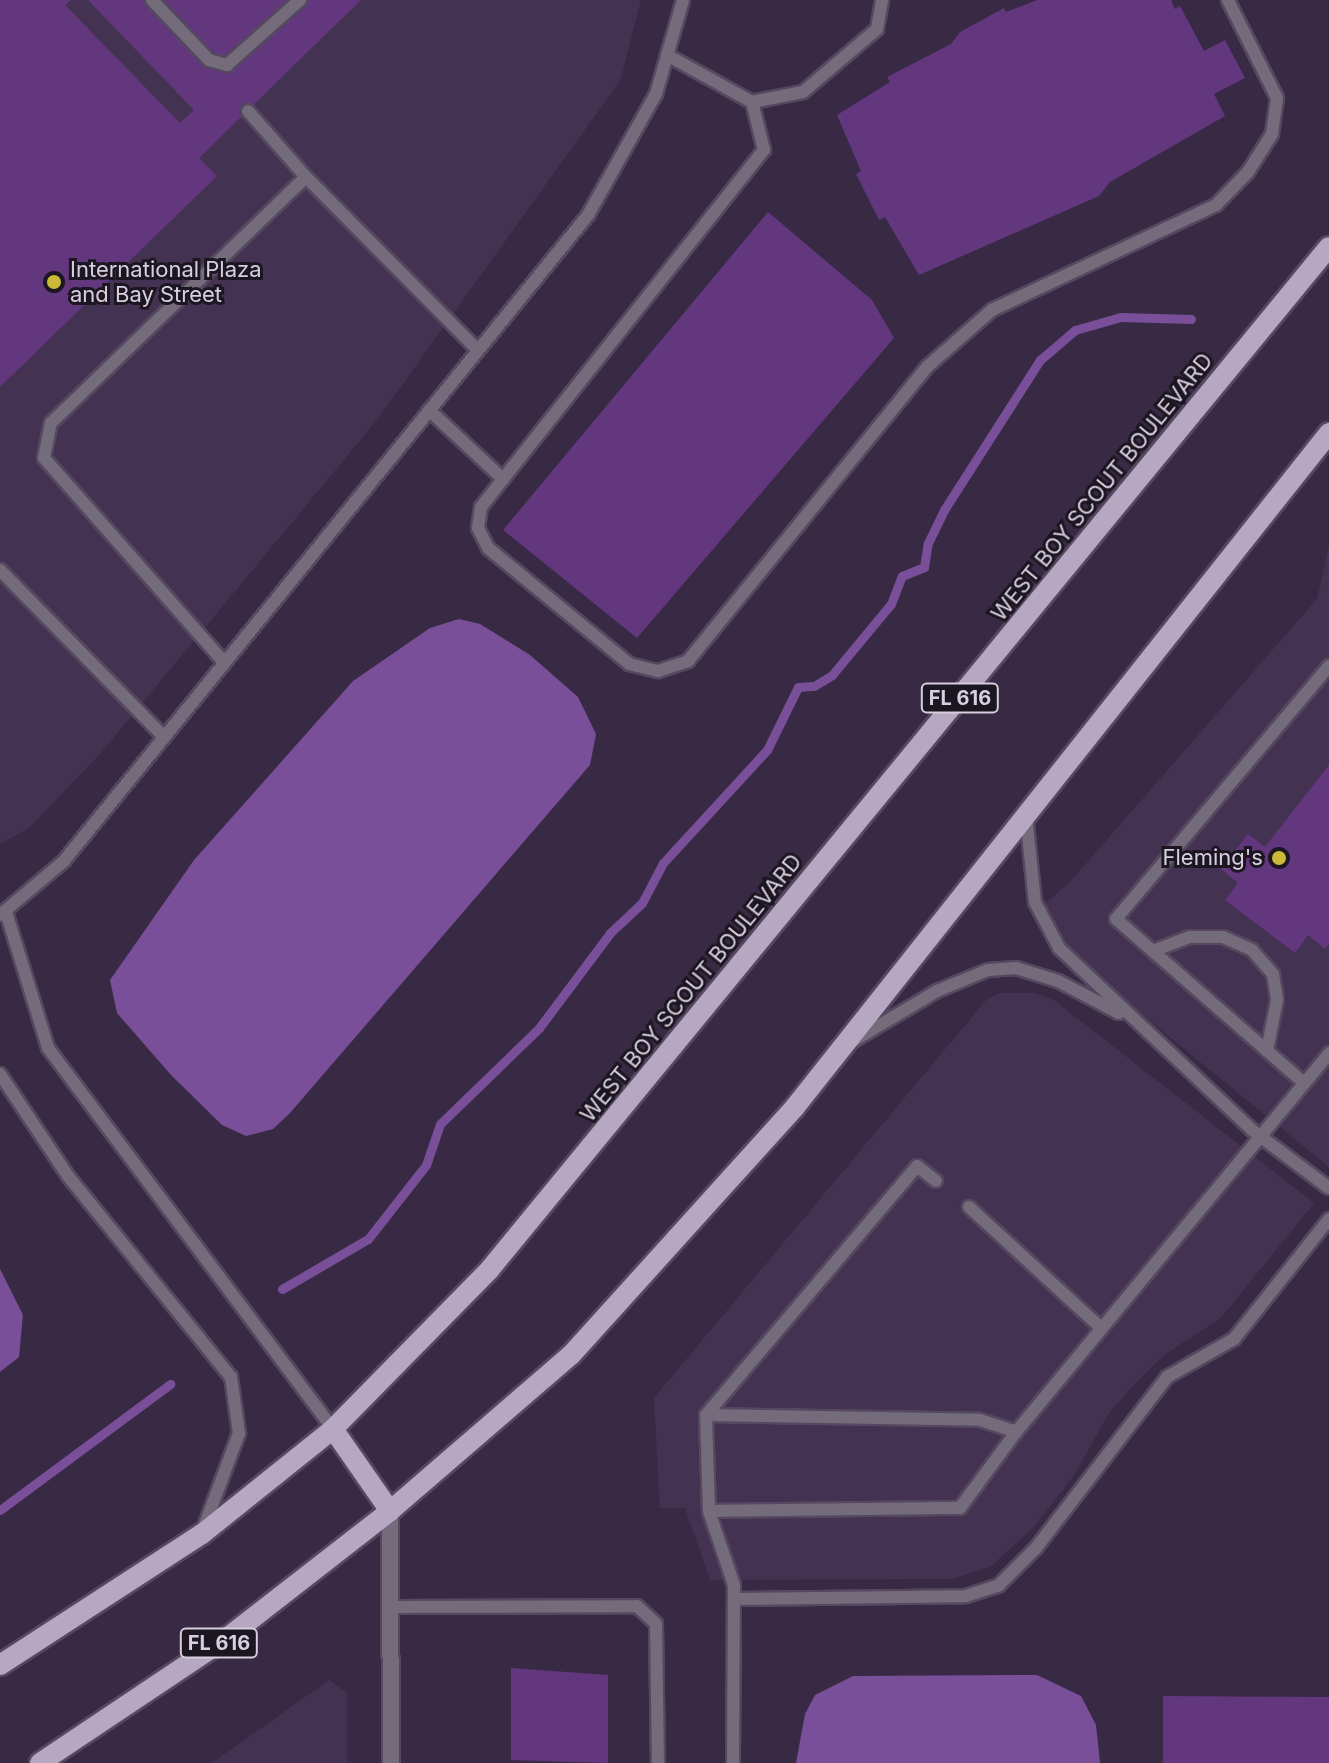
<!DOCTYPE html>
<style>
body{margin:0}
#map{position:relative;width:1329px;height:1763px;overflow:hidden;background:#382a44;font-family:Inter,sans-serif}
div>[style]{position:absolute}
.built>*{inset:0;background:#443252}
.water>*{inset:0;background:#7a4f99}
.stream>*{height:9px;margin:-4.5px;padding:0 4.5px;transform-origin:4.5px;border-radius:4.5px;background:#7a4f99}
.building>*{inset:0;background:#62377e}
.roads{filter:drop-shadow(2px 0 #554860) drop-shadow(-2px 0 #554860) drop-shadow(0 2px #554860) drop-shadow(0 -2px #554860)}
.lane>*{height:12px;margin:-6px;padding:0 6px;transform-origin:6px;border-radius:6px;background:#746c7a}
.street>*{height:16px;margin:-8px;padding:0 8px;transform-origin:8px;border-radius:8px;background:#746c7a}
.primary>*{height:20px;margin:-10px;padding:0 10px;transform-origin:10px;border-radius:10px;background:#b6a7c2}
.dots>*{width:22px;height:22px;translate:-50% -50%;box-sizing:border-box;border:4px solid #1c1621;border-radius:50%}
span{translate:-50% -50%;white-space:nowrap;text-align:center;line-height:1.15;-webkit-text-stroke:6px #1c1621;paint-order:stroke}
.shield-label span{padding:2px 6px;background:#1c1621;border:2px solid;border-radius:6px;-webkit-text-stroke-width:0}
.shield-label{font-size:20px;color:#d7cedf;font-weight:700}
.poi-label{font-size:22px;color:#d7cedf}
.left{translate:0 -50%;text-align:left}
.right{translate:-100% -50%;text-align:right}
.street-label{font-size:22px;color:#d7cedf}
</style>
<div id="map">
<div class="built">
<div style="clip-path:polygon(0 0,641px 0,620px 81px,377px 420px,100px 754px,29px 828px,0 844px)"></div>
<div style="clip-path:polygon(1329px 546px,1329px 1167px,1107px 986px,1055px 931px,1044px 904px,1069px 883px,1317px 599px)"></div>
<div style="clip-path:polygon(1000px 993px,1036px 993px,1055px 1001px,1314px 1203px,1221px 1318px,1164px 1355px,1130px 1389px,1109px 1413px,1073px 1477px,1034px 1527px,990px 1567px,951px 1579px,710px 1580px,685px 1508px,660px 1508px,654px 1398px,987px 999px)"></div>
<div style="clip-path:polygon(329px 1680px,347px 1693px,347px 1763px,212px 1763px)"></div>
</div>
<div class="water">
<div style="clip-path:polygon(459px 619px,480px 624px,530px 655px,578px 697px,596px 734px,590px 765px,290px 1113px,273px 1129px,246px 1136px,222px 1125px,171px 1075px,117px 1013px,110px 980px,194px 860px,353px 681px,430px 628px)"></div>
<div style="clip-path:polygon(0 1269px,23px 1315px,19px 1357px,0 1372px)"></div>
<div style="clip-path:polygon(1037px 1675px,1081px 1696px,1096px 1725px,1100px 1763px,796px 1763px,805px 1714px,815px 1695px,853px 1676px)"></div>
</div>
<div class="stream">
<div style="left:282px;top:1289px;width:99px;rotate:-30.2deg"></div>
<div style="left:368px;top:1239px;width:94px;rotate:-51.9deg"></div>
<div style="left:426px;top:1165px;width:43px;rotate:-71.1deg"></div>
<div style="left:440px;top:1124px;width:138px;rotate:-44.1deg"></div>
<div style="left:539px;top:1028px;width:119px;rotate:-53.2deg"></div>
<div style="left:610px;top:933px;width:44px;rotate:-43.2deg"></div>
<div style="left:642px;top:903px;width:45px;rotate:-62.3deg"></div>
<div style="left:663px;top:863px;width:154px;rotate:-47.4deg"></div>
<div style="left:767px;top:750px;width:70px;rotate:-63.8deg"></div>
<div style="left:798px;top:687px;width:16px;rotate:-4deg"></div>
<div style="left:814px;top:686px;width:21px;rotate:-31deg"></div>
<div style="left:832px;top:675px;width:92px;rotate:-50.3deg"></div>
<div style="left:891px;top:604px;width:30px;rotate:-69deg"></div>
<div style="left:902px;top:576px;width:24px;rotate:-22deg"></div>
<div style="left:924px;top:567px;width:24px;rotate:-81deg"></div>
<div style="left:928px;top:543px;width:37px;rotate:-64deg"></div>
<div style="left:944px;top:510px;width:178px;rotate:-57.4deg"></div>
<div style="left:1040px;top:360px;width:46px;rotate:-40.6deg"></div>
<div style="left:1075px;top:330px;width:48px;rotate:-15.8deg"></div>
<div style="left:1121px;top:317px;width:70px;rotate:1.6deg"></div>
<div style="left:0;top:1510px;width:212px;rotate:-36.5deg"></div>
</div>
<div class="building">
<div style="clip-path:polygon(0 0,71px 0,65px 5px,180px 123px,194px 110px,88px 0,361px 0,199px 158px,217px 176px,0 387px)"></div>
<div style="clip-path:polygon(1037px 0,1171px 0,1175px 9px,1180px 6px,1204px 51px,1225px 40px,1245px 78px,1214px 94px,1225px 116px,1110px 182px,1099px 196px,919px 275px,885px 217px,879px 220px,856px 174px,861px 171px,837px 115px,890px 82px,887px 77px,951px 44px,960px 32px,1004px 8px,1006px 12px)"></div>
<div style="clip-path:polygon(768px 212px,872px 300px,894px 338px,637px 638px,503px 530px)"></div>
<div style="clip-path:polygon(1329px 765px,1329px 944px,1325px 949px,1308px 935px,1295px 953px,1225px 900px,1238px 883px,1221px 869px,1248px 834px,1265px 847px)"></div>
<div style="clip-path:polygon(511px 1668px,608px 1675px,608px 1763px,511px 1760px)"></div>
<div style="clip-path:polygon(1163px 1696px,1329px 1697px,1329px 1763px,1163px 1763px)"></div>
</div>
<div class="roads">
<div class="lane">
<div style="left:152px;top:0;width:83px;rotate:46.5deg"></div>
<div style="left:209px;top:60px;width:19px;rotate:16deg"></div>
<div style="left:227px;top:65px;width:98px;rotate:-41.7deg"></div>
<div style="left:667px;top:55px;width:97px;rotate:28.9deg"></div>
<div style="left:752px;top:102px;width:52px;rotate:-11.1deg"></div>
<div style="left:803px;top:92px;width:97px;rotate:-40.4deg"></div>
<div style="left:877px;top:29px;width:29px;rotate:-80deg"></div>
<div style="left:248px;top:111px;width:88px;rotate:48.7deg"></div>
<div style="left:429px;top:410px;width:101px;rotate:43deg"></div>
<div style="left:503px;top:479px;width:36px;rotate:128deg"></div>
<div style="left:481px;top:507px;width:21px;rotate:98deg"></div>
<div style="left:478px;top:528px;width:22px;rotate:63deg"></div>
<div style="left:488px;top:548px;width:183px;rotate:39.4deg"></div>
<div style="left:629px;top:664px;width:30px;rotate:14deg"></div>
<div style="left:658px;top:671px;width:32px;rotate:-18deg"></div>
<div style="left:688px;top:661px;width:380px;rotate:-50.9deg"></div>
<div style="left:928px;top:366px;width:85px;rotate:-41.2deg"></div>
<div style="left:992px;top:310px;width:247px;rotate:-25.1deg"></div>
<div style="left:1216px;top:205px;width:46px;rotate:-45.9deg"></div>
<div style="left:1248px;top:172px;width:45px;rotate:-57.7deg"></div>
<div style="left:1272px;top:134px;width:36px;rotate:-82deg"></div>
<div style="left:1277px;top:98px;width:110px;rotate:-116.6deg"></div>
<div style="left:503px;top:479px;width:420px;rotate:-51.6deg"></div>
<div style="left:764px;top:150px;width:49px;rotate:-104deg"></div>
<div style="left:0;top:570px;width:231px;rotate:45.5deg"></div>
<div style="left:223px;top:661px;width:271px;rotate:-131.4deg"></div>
<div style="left:44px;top:458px;width:36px;rotate:-79deg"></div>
<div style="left:51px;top:423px;width:354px;rotate:-44deg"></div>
<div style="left:306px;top:177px;width:244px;rotate:45.2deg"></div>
<div style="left:1026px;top:815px;width:87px;rotate:84.1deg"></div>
<div style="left:1035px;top:902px;width:52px;rotate:62.4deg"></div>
<div style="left:1059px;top:948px;width:265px;rotate:43.3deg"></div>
<div style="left:1252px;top:1130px;width:96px;rotate:37deg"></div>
<div style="left:6px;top:912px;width:142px;rotate:72.8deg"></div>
<div style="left:48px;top:1048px;width:476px;rotate:53.2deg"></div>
<div style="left:0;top:915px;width:82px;rotate:-40.1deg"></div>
<div style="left:63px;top:862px;width:833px;rotate:-50.94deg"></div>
<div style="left:588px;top:215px;width:139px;rotate:-60.7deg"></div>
<div style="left:656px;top:94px;width:98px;rotate:-74deg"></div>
<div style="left:1153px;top:951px;width:40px;rotate:-21deg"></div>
<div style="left:1190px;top:937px;width:33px"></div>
<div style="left:1223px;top:937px;width:32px;rotate:24deg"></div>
<div style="left:1252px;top:950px;width:32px;rotate:49deg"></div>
<div style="left:1273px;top:974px;width:26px;rotate:81deg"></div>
<div style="left:1277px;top:1000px;width:52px;rotate:101.1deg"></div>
<div style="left:853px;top:1041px;width:98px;rotate:-30.8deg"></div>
<div style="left:937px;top:991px;width:55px;rotate:-22.4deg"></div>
<div style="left:988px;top:970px;width:28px;rotate:-4deg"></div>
<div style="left:1016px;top:968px;width:44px;rotate:17.2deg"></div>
<div style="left:1058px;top:981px;width:69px;rotate:27.7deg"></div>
<div style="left:0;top:1074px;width:123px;rotate:56.3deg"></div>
<div style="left:68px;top:1176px;width:259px;rotate:51deg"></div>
<div style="left:231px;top:1377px;width:57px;rotate:81.9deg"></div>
<div style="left:239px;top:1433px;width:103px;rotate:110.4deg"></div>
<div style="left:1304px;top:1083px;width:249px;rotate:-138.9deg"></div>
<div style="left:1116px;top:919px;width:331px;rotate:-49.9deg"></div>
<div style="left:969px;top:1207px;width:180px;rotate:42.5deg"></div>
<div style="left:706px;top:1415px;width:274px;rotate:1deg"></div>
<div style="left:980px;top:1420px;width:38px;rotate:18deg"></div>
<div style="left:709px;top:1511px;width:251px;rotate:-0.7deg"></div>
<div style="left:960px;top:1508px;width:94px;rotate:-53.6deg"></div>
<div style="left:1016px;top:1432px;width:492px;rotate:-50.4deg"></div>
<div style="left:735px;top:1599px;width:231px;rotate:-0.7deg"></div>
<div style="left:966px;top:1596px;width:35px;rotate:-18deg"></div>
<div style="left:999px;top:1585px;width:52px;rotate:-45deg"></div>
<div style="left:1036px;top:1548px;width:215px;rotate:-52.5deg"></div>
<div style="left:1167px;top:1377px;width:77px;rotate:-29.6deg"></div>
<div style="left:1234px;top:1339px;width:153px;rotate:-51.6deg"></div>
<div style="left:391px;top:1607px;width:246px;rotate:-0.2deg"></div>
<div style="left:637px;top:1606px;width:26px;rotate:43deg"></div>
<div style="left:656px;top:1624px;width:139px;rotate:89.2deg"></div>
<div style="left:733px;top:1763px;width:178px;rotate:-89.7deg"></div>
<div style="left:734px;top:1585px;width:78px;rotate:-108.7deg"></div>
<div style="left:709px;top:1511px;width:96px;rotate:-91.8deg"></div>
<div style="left:706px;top:1415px;width:326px;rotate:-49.7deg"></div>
<div style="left:917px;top:1166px;width:24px;rotate:38deg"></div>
</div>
<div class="street">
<div style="left:390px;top:1511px;width:252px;rotate:89.8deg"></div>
</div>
<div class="primary">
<div style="left:333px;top:1429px;width:100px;rotate:55.2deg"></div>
<div style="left:0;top:1665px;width:241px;rotate:-33deg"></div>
<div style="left:202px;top:1534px;width:168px;rotate:-38.7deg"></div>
<div style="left:333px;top:1429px;width:224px;rotate:-45.5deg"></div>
<div style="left:490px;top:1269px;width:1322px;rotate:-50.62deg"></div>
<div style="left:40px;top:1763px;width:225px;rotate:-33.8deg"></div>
<div style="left:227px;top:1638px;width:207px;rotate:-37.9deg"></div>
<div style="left:390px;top:1511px;width:239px;rotate:-40.8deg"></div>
<div style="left:571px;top:1355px;width:334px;rotate:-47.9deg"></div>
<div style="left:795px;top:1107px;width:860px;rotate:-51.61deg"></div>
</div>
</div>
<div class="dots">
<div style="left:54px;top:282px;background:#cdb938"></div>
<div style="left:1279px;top:858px;background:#cdb938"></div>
</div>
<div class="shield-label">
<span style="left:960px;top:698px">FL 616</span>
<span style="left:219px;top:1643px">FL 616</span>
</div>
<div class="poi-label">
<span class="left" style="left:70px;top:282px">International Plaza<br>and Bay Street</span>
<span class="right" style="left:1263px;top:858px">Fleming's</span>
</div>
<div class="street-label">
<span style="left:1102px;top:487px;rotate:-51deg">WEST BOY SCOUT BOULEVARD</span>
<span style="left:691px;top:988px;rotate:-51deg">WEST BOY SCOUT BOULEVARD</span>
</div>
</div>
